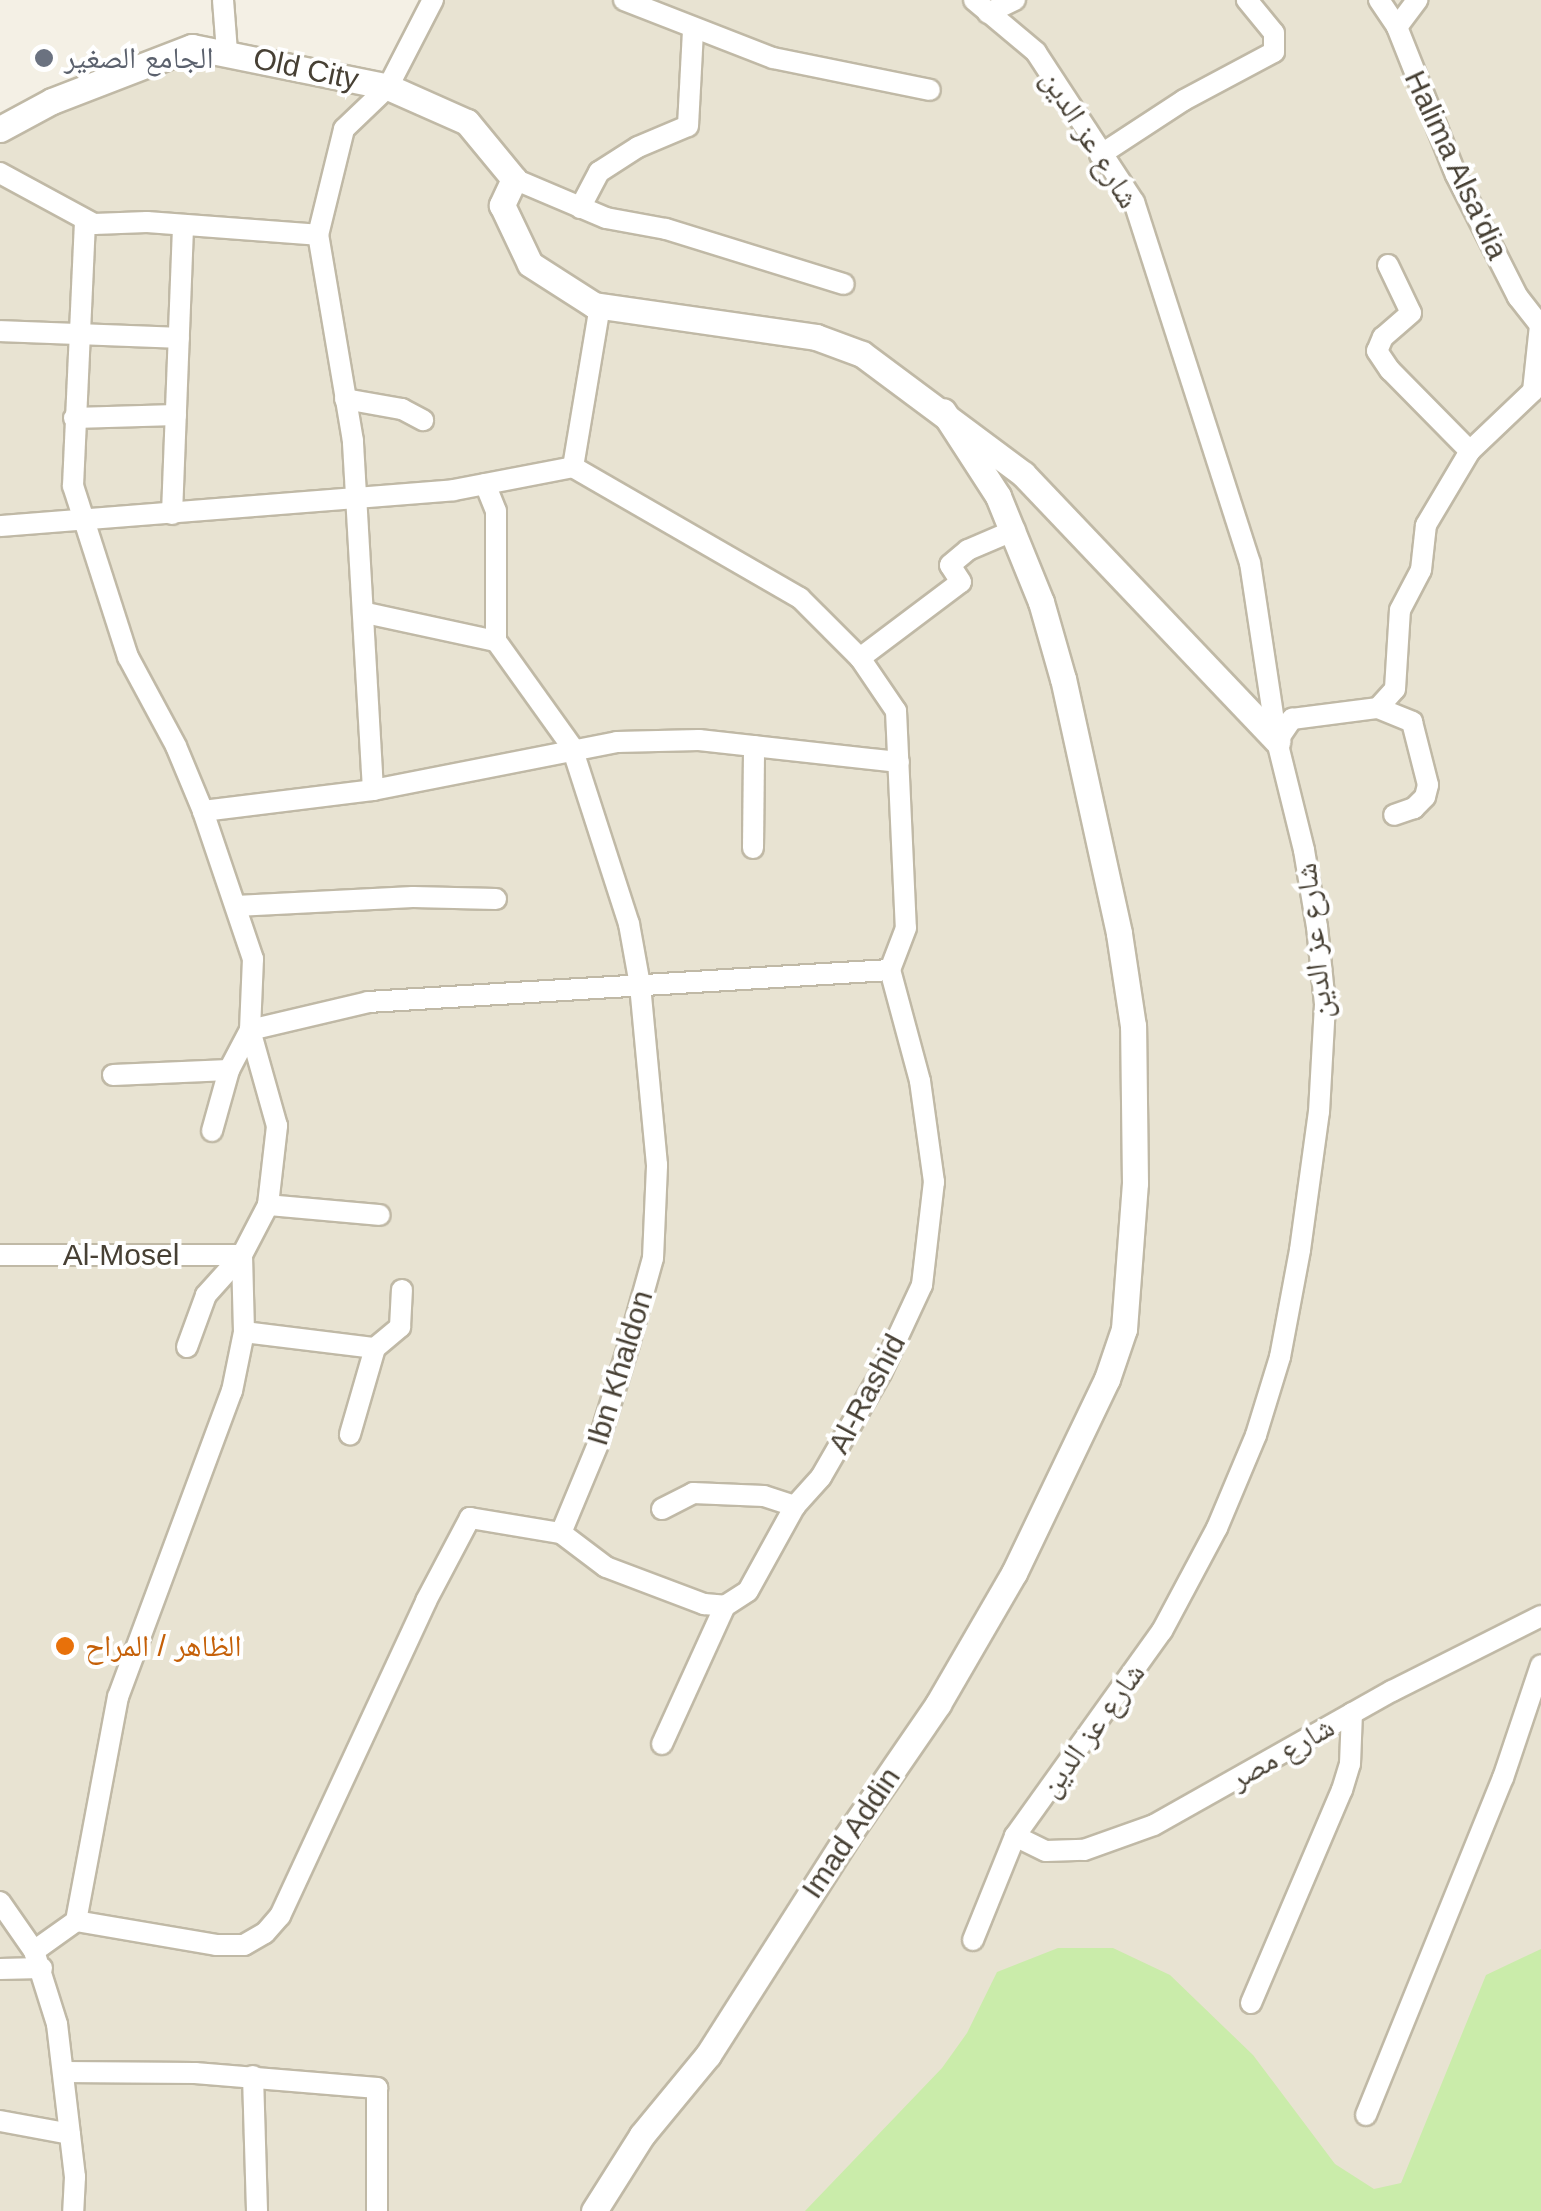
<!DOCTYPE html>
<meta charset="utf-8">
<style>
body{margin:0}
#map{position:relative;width:1541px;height:2211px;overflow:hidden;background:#f4f0e5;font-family:Arial,"Noto Naskh Arabic",sans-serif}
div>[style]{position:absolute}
.residential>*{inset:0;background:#e8e3d2}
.green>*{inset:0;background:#caecaa}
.roads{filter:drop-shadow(2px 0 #c0b9a6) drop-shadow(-2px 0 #c0b9a6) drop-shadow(0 2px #c0b9a6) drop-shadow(0 -2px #c0b9a6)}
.minor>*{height:20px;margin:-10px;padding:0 10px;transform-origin:10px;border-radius:10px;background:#fff}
.tertiary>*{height:25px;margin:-12.5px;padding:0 12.5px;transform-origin:12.5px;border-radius:12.5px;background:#fff}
.dots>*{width:28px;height:28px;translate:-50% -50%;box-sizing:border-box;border:5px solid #fff;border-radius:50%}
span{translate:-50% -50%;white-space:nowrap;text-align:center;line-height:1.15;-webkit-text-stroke:8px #fff;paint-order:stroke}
.worship-label{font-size:30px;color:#5b616d}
.left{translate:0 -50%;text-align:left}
.street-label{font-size:30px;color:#474034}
.food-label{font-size:30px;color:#c56008}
</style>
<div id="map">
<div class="residential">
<i style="clip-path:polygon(433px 0,1541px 0,1541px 2211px,0 2211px,0 129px,185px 49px,388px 87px)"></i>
</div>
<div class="green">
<i style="clip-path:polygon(1058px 1948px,1113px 1948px,1170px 1975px,1253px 2055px,1335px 2164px,1374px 2189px,1401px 2183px,1486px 1975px,1541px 1949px,1541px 2211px,805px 2211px,942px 2068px,967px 2033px,997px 1972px)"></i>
</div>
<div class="roads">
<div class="minor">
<i style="left:223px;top:0;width:52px;rotate:85.6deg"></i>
<i style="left:624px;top:0;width:160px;rotate:21.3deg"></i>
<i style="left:773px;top:58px;width:160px;rotate:11.5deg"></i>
<i style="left:1379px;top:0;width:32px;rotate:56deg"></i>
<i style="left:1397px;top:27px;width:159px;rotate:68.3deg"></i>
<i style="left:1456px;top:175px;width:137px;rotate:63.1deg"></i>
<i style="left:1518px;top:297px;width:37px;rotate:52deg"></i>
<i style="left:988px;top:13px;width:30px;rotate:-26deg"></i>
<i style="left:1397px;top:27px;width:34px;rotate:-53deg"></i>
<i style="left:1100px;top:155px;width:100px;rotate:-33.2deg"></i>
<i style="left:1184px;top:100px;width:102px;rotate:-28.1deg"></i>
<i style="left:1274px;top:52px;width:19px;rotate:-90deg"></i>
<i style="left:1274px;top:33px;width:43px;rotate:-129.3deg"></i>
<i style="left:0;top:173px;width:107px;rotate:28.5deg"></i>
<i style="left:94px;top:224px;width:53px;rotate:-2.2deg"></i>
<i style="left:147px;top:222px;width:171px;rotate:4.3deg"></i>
<i style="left:514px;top:179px;width:100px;rotate:23deg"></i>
<i style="left:606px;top:218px;width:61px;rotate:10.4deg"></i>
<i style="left:666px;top:229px;width:186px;rotate:17.2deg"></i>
<i style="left:580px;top:208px;width:41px;rotate:-62.2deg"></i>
<i style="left:599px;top:172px;width:46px;rotate:-32.7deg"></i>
<i style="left:638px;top:147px;width:54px;rotate:-22.8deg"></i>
<i style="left:688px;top:126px;width:96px;rotate:-87deg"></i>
<i style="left:1388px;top:265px;width:53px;rotate:64.4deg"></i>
<i style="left:1411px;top:313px;width:37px;rotate:139deg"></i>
<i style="left:1383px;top:337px;width:15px;rotate:113deg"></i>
<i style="left:1377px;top:351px;width:23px;rotate:56deg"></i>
<i style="left:1390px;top:370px;width:114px;rotate:45.4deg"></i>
<i style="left:0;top:331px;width:179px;rotate:2.2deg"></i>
<i style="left:345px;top:399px;width:58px;rotate:10deg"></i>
<i style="left:402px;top:409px;width:24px;rotate:28deg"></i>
<i style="left:74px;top:418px;width:102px;rotate:-1.7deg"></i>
<i style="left:573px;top:467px;width:262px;rotate:30deg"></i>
<i style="left:800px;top:598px;width:85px;rotate:45deg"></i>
<i style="left:860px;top:658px;width:64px;rotate:55.8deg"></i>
<i style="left:896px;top:711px;width:217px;rotate:87.4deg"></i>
<i style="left:906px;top:928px;width:45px;rotate:110.9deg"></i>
<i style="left:172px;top:514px;width:289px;rotate:-87.8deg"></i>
<i style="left:0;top:526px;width:455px;rotate:-4.5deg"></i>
<i style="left:454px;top:490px;width:121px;rotate:-10.9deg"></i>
<i style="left:573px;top:467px;width:163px;rotate:-80.5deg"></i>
<i style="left:366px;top:613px;width:133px;rotate:12.2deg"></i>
<i style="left:860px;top:658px;width:126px;rotate:-37deg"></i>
<i style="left:961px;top:582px;width:20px;rotate:-123deg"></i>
<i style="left:950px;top:565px;width:23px;rotate:-40deg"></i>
<i style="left:968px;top:550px;width:51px;rotate:-23.1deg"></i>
<i style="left:1378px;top:708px;width:37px;rotate:22deg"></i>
<i style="left:1412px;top:722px;width:65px;rotate:75.7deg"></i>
<i style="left:1428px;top:785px;width:12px;rotate:104deg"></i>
<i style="left:1425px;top:797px;width:16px;rotate:135deg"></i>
<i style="left:1414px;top:808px;width:21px;rotate:161deg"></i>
<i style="left:1277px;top:741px;width:27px;rotate:-56deg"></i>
<i style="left:1292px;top:719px;width:87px;rotate:-7.3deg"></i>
<i style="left:1378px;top:708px;width:25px;rotate:-48deg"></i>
<i style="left:1395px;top:689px;width:79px;rotate:-86.4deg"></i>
<i style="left:1400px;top:610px;width:45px;rotate:-62.3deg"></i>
<i style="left:1421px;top:570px;width:45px;rotate:-83.7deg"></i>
<i style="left:1426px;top:525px;width:86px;rotate:-59.3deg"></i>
<i style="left:1470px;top:451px;width:87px;rotate:-43.6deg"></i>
<i style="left:1533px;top:391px;width:66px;rotate:-83.9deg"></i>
<i style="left:373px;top:790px;width:350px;rotate:-93.3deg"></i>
<i style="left:353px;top:441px;width:209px;rotate:-99.6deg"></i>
<i style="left:318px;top:235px;width:109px;rotate:-76.2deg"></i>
<i style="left:344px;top:129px;width:61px;rotate:-43.7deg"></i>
<i style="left:388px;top:87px;width:98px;rotate:-62.7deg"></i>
<i style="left:203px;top:811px;width:171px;rotate:-7deg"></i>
<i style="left:373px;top:790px;width:249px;rotate:-11.1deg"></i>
<i style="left:617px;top:742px;width:82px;rotate:-1.4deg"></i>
<i style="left:699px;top:740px;width:201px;rotate:6.3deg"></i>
<i style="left:753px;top:848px;width:102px;rotate:-89.4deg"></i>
<i style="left:236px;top:906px;width:177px;rotate:-2.9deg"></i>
<i style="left:413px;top:897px;width:83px;rotate:1.4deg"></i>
<i style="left:113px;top:1075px;width:116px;rotate:-2.5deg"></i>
<i style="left:229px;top:1070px;width:45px;rotate:-62.3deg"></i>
<i style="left:250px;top:1030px;width:121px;rotate:-13.3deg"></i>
<i style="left:368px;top:1002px;width:523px;rotate:-3.51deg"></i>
<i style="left:212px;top:1131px;width:63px;rotate:-74.4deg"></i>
<i style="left:268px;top:1205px;width:112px;rotate:5.1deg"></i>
<i style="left:0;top:1255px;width:242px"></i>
<i style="left:244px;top:1332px;width:132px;rotate:7deg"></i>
<i style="left:375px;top:1348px;width:90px;rotate:106.2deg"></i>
<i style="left:187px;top:1347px;width:55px;rotate:-69.9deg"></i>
<i style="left:206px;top:1295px;width:54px;rotate:-48deg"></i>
<i style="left:375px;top:1348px;width:33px;rotate:-40deg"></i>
<i style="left:400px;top:1327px;width:37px;rotate:-87deg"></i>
<i style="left:662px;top:1509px;width:35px;rotate:-27deg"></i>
<i style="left:693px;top:1493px;width:71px;rotate:2.4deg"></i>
<i style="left:764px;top:1496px;width:33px;rotate:18deg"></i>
<i style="left:561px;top:1533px;width:56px;rotate:37.1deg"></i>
<i style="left:606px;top:1567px;width:105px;rotate:20.7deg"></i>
<i style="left:704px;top:1604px;width:21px;rotate:5deg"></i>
<i style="left:725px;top:1606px;width:27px;rotate:-33deg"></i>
<i style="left:748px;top:1591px;width:97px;rotate:-61.1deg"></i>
<i style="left:795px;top:1506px;width:39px;rotate:-48deg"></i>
<i style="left:821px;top:1477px;width:120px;rotate:-60deg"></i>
<i style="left:881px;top:1373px;width:97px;rotate:-65deg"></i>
<i style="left:922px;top:1285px;width:104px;rotate:-83.4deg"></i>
<i style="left:934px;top:1182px;width:102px;rotate:-97.9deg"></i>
<i style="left:920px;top:1081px;width:115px;rotate:-105.1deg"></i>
<i style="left:662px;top:1744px;width:152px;rotate:-65.5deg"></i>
<i style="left:1015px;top:1836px;width:34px;rotate:26deg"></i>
<i style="left:1046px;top:1851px;width:38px;rotate:-2deg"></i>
<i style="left:1084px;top:1850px;width:74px;rotate:-19.7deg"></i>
<i style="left:1154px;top:1825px;width:273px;rotate:-29.4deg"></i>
<i style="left:1392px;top:1691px;width:167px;rotate:-26.7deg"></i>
<i style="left:0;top:1902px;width:60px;rotate:55.2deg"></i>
<i style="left:34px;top:1951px;width:77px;rotate:72.5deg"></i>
<i style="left:57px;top:2024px;width:154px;rotate:83.3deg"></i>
<i style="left:75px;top:2177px;width:34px;rotate:93deg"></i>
<i style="left:76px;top:1921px;width:142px;rotate:9.7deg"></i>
<i style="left:216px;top:1945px;width:28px"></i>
<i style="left:244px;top:1945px;width:24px;rotate:-30deg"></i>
<i style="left:265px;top:1933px;width:23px;rotate:-49deg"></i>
<i style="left:280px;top:1916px;width:347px;rotate:-65.1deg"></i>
<i style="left:426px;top:1601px;width:94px;rotate:-62.1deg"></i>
<i style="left:470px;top:1518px;width:92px;rotate:9.4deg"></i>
<i style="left:561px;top:1533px;width:96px;rotate:-67.4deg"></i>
<i style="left:598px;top:1444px;width:105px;rotate:-72.8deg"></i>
<i style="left:629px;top:1344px;width:89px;rotate:-74.4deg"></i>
<i style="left:653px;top:1258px;width:93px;rotate:-87.5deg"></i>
<i style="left:657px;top:1165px;width:181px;rotate:-95.4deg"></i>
<i style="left:640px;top:985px;width:62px;rotate:-100.2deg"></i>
<i style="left:629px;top:924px;width:186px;rotate:-107.9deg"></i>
<i style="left:572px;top:747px;width:130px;rotate:-125.6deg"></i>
<i style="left:496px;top:641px;width:130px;rotate:-90deg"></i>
<i style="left:496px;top:511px;width:29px;rotate:-112deg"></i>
<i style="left:973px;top:1940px;width:112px;rotate:-68deg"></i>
<i style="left:1015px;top:1836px;width:252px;rotate:-54.4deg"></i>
<i style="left:1162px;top:1631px;width:117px;rotate:-61.9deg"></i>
<i style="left:1217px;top:1528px;width:101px;rotate:-67.2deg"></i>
<i style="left:1256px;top:1435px;width:82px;rotate:-72.9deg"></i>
<i style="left:1280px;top:1357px;width:109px;rotate:-79.4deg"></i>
<i style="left:1300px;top:1250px;width:139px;rotate:-82.2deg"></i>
<i style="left:1319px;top:1112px;width:108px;rotate:-86.8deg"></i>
<i style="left:1325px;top:1004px;width:77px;rotate:-95.9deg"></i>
<i style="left:1317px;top:927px;width:78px;rotate:-99.6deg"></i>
<i style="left:1304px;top:850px;width:112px;rotate:-103.9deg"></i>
<i style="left:1277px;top:741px;width:180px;rotate:-98.6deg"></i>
<i style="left:1250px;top:563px;width:379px;rotate:-107.8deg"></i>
<i style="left:1134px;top:202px;width:179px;rotate:-123.2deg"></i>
<i style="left:1036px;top:52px;width:81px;rotate:-140deg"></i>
<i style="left:34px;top:1951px;width:52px;rotate:-35.5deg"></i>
<i style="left:76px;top:1921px;width:228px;rotate:-79.4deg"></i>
<i style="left:118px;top:1697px;width:327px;rotate:-69.6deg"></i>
<i style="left:232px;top:1391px;width:60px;rotate:-78.5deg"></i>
<i style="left:244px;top:1332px;width:77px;rotate:-91.5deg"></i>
<i style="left:242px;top:1255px;width:56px;rotate:-62.5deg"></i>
<i style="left:268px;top:1205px;width:80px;rotate:-83.5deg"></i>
<i style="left:277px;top:1126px;width:100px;rotate:-105.7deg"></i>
<i style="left:250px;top:1030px;width:71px;rotate:-87.6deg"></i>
<i style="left:253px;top:959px;width:156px;rotate:-108.7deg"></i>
<i style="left:203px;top:811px;width:70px;rotate:-112.6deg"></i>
<i style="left:176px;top:746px;width:101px;rotate:-118.3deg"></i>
<i style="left:128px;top:657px;width:180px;rotate:-107.8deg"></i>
<i style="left:73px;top:486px;width:265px;rotate:-87.4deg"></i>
<i style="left:0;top:1969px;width:42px;rotate:-1.4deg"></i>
<i style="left:1251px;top:2003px;width:232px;rotate:-66.9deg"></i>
<i style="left:1342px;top:1790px;width:27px;rotate:-73deg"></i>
<i style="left:1350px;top:1764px;width:51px;rotate:-87.8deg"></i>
<i style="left:63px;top:2072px;width:132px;rotate:0.4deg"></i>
<i style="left:195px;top:2073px;width:183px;rotate:4.7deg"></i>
<i style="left:377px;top:2088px;width:123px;rotate:90deg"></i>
<i style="left:253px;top:2076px;width:135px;rotate:88.3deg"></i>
<i style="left:1366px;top:2115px;width:364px;rotate:-67.9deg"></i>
<i style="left:1503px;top:1778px;width:119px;rotate:-71.4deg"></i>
<i style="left:0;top:2121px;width:71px;rotate:10.5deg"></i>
</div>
<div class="tertiary">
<i style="left:0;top:129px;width:59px;rotate:-28.3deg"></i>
<i style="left:52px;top:101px;width:150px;rotate:-21.1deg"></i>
<i style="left:192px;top:47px;width:200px;rotate:11.5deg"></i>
<i style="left:388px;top:87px;width:86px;rotate:23.9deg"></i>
<i style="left:467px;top:122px;width:74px;rotate:50.5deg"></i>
<i style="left:514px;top:179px;width:29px;rotate:115deg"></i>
<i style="left:502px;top:205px;width:65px;rotate:64.6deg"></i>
<i style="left:530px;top:264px;width:76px;rotate:32.6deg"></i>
<i style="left:594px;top:305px;width:224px;rotate:8.2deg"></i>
<i style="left:816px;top:337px;width:49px;rotate:20.3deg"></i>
<i style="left:862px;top:354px;width:201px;rotate:36.7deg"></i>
<i style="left:1023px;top:474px;width:369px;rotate:46.4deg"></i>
<i style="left:594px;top:2211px;width:90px;rotate:-57.7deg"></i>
<i style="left:642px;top:2135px;width:104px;rotate:-50.5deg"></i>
<i style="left:708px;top:2055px;width:257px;rotate:-57.5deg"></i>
<i style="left:846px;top:1838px;width:163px;rotate:-55.5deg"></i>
<i style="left:938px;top:1704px;width:151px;rotate:-59.9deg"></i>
<i style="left:1014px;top:1573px;width:215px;rotate:-64.4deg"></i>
<i style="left:1107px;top:1379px;width:53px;rotate:-71.2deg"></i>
<i style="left:1124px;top:1329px;width:146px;rotate:-85.7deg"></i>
<i style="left:1135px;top:1183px;width:157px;rotate:-90.7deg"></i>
<i style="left:1133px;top:1026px;width:94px;rotate:-98.6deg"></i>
<i style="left:1119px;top:933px;width:260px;rotate:-102.4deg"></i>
<i style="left:1063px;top:679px;width:80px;rotate:-105.9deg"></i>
<i style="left:1041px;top:602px;width:114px;rotate:-112.1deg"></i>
<i style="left:998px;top:496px;width:101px;rotate:-122.9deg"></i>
</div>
</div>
<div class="dots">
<i style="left:44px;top:58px;background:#6b7280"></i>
<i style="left:65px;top:1646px;background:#e8710a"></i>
</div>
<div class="worship-label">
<span class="left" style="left:64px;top:58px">الجامع الصغير</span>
</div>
<div class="street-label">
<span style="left:306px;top:69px;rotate:12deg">Old City</span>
<span style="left:1090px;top:139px;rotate:58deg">شارع عز الدين</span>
<span style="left:1456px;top:165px;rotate:65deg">Halima Alsa'dia</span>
<span style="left:1314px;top:941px;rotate:-96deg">شارع عز الدين</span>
<span style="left:121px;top:1255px">Al-Mosel</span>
<span style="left:620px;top:1368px;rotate:-73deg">Ibn Khaldon</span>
<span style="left:867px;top:1394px;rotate:-62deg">Al-Rashid</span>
<span style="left:1092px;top:1730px;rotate:-54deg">شارع عز الدين</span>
<span style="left:1282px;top:1753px;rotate:-30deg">شارع مصر</span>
<span style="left:851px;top:1833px;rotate:-56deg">Imad Addin</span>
</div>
<div class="food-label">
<span class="left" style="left:85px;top:1646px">الظاهر / المراح</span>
</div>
</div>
